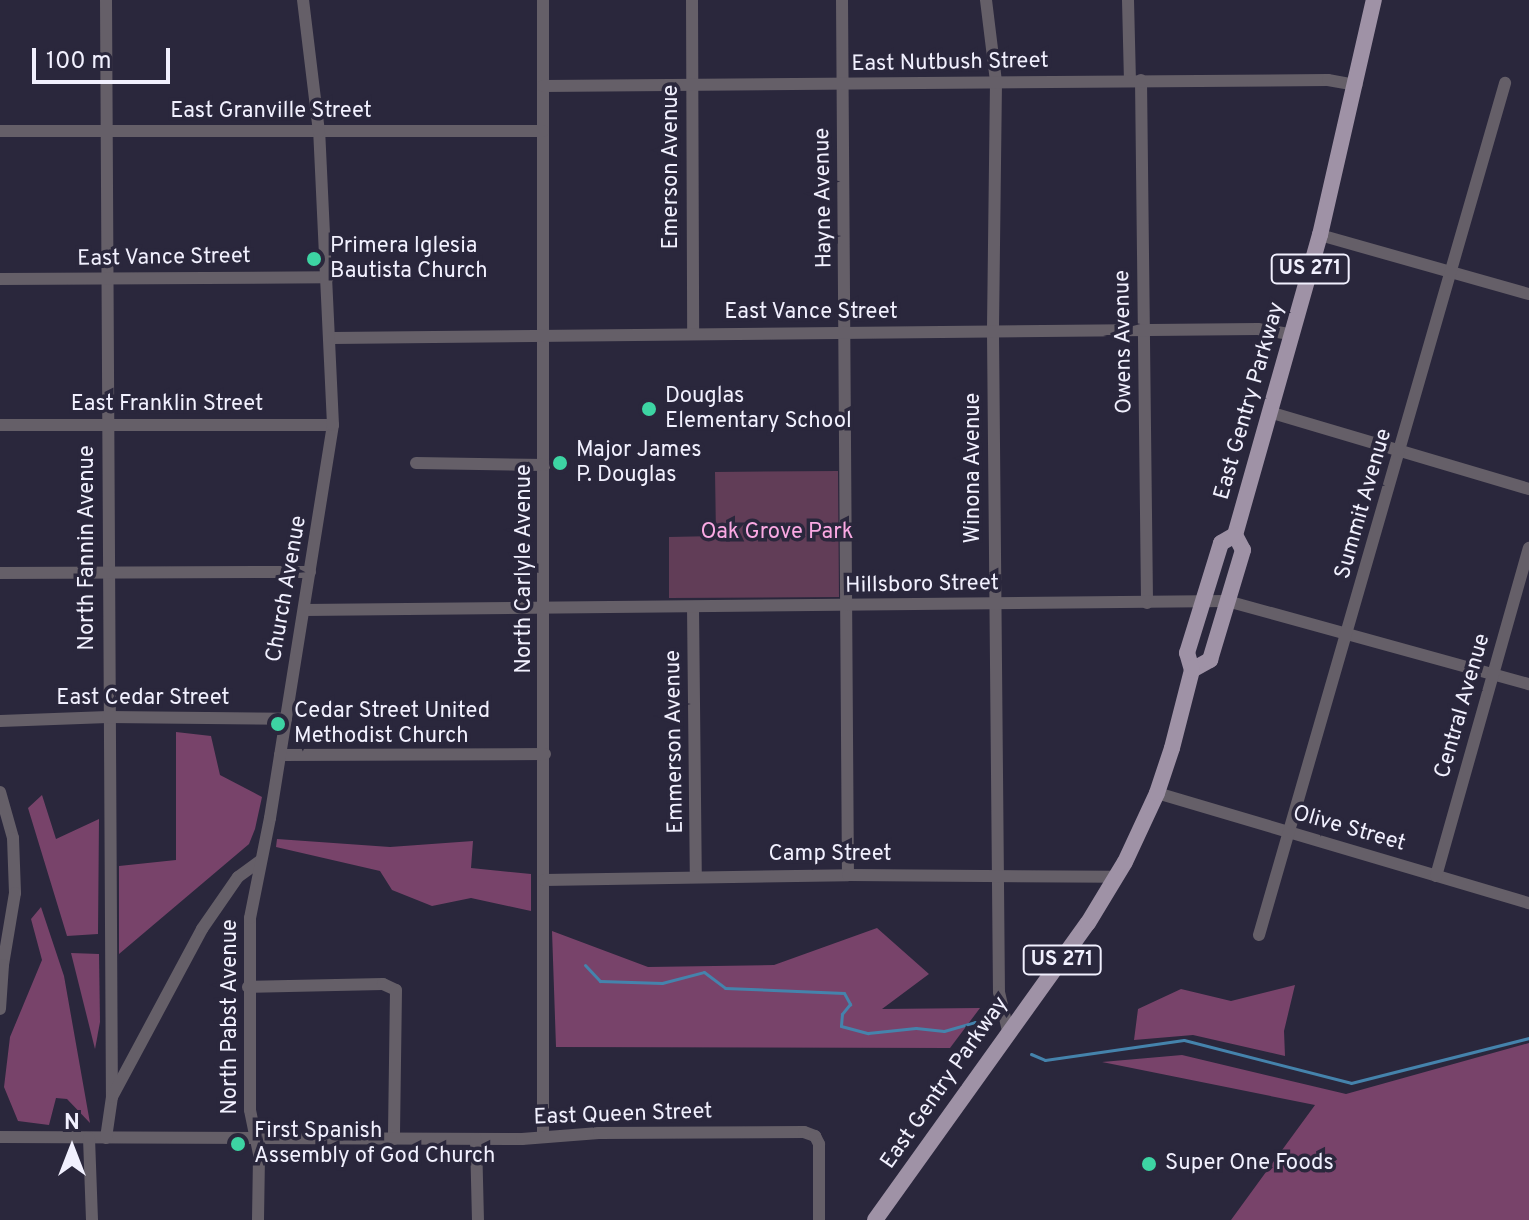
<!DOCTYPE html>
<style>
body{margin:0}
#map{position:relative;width:1529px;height:1220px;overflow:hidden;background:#2a273c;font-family:Overpass,sans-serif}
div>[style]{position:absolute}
.green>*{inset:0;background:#613d57}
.forest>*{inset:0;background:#78436a}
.stream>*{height:3px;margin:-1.5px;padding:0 1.5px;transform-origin:1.5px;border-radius:1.5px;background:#4583ac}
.minor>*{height:12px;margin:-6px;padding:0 6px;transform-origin:6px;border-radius:6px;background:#655f68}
.major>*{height:16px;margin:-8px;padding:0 8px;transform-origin:8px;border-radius:8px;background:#9f92a6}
.dots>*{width:22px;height:22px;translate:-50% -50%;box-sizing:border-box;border:4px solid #2a273c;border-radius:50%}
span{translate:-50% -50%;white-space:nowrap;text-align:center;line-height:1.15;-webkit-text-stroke:7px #2a273c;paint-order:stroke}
.shield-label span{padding:2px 6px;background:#2a273c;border:2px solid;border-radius:6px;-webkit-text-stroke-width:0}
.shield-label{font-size:20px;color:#f1f0fe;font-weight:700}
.street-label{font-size:22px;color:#f1f0fe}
.poi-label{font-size:22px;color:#f1f0fe}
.left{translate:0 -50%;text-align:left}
.park-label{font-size:22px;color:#faa9e3}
.north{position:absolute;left:32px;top:1108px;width:80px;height:80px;-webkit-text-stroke:6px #2a273c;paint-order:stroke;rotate:0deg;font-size:22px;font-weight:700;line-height:32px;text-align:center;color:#f1f0fe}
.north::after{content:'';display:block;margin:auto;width:28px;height:36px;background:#f1f0fe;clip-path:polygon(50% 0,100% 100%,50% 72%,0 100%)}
.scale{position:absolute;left:32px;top:48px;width:138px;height:36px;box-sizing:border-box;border:4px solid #f1f0fe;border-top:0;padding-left:10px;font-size:24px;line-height:28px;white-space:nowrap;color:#f1f0fe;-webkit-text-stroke:6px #2a273c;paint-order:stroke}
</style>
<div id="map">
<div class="green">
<i style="clip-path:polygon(838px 471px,839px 597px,669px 598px,669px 537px,716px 536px,715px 472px)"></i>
</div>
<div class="forest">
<i style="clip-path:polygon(176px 732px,211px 736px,220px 775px,262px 797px,255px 829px,249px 844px,119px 954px,119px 866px,176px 860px)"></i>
<i style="clip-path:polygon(42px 795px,56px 839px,99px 819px,98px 934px,67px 936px,28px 808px)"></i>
<i style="clip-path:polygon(277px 839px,390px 847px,473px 841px,471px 868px,531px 874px,531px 911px,471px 898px,432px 906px,392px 890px,380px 871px,276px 847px)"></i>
<i style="clip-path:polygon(41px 907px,64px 976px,90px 1123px,67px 1099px,56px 1098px,49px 1125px,18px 1121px,4px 1087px,10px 1037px,42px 960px,31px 919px)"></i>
<i style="clip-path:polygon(877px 928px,929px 974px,882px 1009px,980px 1008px,950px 1048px,556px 1047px,552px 931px,648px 967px,774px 965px)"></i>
<i style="clip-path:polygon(71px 953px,99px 954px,100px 1022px,95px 1049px)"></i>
<i style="clip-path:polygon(1295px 985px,1284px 1031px,1285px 1056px,1193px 1035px,1134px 1040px,1138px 1009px,1181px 989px,1231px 1001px)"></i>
<i style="clip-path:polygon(1529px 1043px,1529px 1220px,1231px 1220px,1315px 1105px,1102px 1062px,1182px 1055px,1346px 1094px)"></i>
</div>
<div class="stream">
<i style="left:585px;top:965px;width:22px;rotate:47deg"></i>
<i style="left:600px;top:981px;width:62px;rotate:1.8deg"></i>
<i style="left:662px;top:983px;width:43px;rotate:-14.7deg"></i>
<i style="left:704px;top:972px;width:26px;rotate:37deg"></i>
<i style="left:725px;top:988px;width:119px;rotate:2.4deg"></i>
<i style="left:844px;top:993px;width:13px;rotate:61deg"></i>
<i style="left:850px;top:1004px;width:13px;rotate:129deg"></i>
<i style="left:842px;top:1014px;width:12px;rotate:95deg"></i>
<i style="left:841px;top:1026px;width:28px;rotate:15deg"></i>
<i style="left:868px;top:1033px;width:48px;rotate:-5.9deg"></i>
<i style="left:916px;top:1028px;width:28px;rotate:6deg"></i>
<i style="left:944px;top:1031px;width:32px;rotate:-16deg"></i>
<i style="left:975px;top:1022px;width:9px;rotate:21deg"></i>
<i style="left:1031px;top:1054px;width:15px;rotate:23deg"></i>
<i style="left:1045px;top:1060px;width:140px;rotate:-8.2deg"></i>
<i style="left:1184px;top:1040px;width:172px;rotate:14.4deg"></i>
<i style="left:1351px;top:1083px;width:184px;rotate:-14.2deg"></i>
</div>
<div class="minor">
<i style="left:106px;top:0;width:1097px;rotate:89.69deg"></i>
<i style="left:543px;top:0;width:1137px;rotate:90deg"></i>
<i style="left:692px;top:0;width:334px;rotate:89.8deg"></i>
<i style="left:842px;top:0;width:875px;rotate:89.61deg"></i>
<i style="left:986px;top:0;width:83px;rotate:83deg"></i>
<i style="left:996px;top:82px;width:251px;rotate:90.7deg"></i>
<i style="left:993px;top:333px;width:659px;rotate:89.48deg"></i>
<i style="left:999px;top:992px;width:40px;rotate:77deg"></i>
<i style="left:1128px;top:0;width:81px;rotate:88.6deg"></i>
<i style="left:1141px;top:80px;width:523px;rotate:89.34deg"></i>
<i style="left:543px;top:86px;width:785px;rotate:-0.44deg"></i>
<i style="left:1328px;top:80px;width:29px;rotate:10deg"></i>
<i style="left:0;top:131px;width:543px"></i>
<i style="left:1320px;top:235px;width:217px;rotate:15.8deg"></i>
<i style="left:0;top:279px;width:328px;rotate:-0.3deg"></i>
<i style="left:332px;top:338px;width:926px;rotate:-0.56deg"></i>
<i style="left:1258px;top:329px;width:33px;rotate:9deg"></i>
<i style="left:1269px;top:412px;width:271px;rotate:16.5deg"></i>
<i style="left:0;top:425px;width:333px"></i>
<i style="left:416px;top:463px;width:129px;rotate:0.9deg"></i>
<i style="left:0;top:573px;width:310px;rotate:-0.2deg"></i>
<i style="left:693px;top:607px;width:269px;rotate:89.4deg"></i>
<i style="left:304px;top:610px;width:923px;rotate:-0.56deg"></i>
<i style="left:1227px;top:601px;width:313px;rotate:15.4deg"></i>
<i style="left:0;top:721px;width:108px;rotate:-2.1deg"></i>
<i style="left:108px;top:717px;width:178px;rotate:0.6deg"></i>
<i style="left:280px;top:755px;width:265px;rotate:-0.2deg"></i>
<i style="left:0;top:792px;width:48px;rotate:74.2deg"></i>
<i style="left:13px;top:838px;width:55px;rotate:87.9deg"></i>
<i style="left:15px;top:893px;width:73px;rotate:99.5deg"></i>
<i style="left:3px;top:965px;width:44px;rotate:93.9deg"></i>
<i style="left:1157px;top:793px;width:388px;rotate:16.5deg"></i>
<i style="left:1436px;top:876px;width:341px;rotate:-74.2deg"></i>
<i style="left:544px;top:880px;width:304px;rotate:-0.9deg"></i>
<i style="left:848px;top:875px;width:268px;rotate:0.4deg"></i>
<i style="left:1259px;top:935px;width:887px;rotate:-73.89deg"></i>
<i style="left:248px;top:987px;width:135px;rotate:-1.3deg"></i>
<i style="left:383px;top:984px;width:14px;rotate:25deg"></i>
<i style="left:396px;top:990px;width:149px;rotate:90.8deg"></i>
<i style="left:0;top:1137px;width:522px;rotate:0.22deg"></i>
<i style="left:522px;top:1139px;width:77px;rotate:-4.5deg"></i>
<i style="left:599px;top:1133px;width:205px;rotate:-0.3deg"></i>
<i style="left:804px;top:1132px;width:12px;rotate:20deg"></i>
<i style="left:815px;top:1136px;width:9px;rotate:63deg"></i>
<i style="left:819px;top:1144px;width:76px;rotate:90deg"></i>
<i style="left:89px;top:1138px;width:82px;rotate:87.9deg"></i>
<i style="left:106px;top:1138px;width:41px;rotate:-81.7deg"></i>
<i style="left:112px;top:1097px;width:191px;rotate:-61.8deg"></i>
<i style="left:202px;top:929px;width:63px;rotate:-55.3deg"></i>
<i style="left:238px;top:877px;width:27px;rotate:-36deg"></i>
<i style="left:476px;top:1139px;width:81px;rotate:88.6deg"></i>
<i style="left:258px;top:1220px;width:66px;rotate:-89.1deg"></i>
<i style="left:259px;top:1154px;width:45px;rotate:-101.6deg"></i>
<i style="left:250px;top:1110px;width:192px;rotate:-90deg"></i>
<i style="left:250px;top:918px;width:102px;rotate:-78.7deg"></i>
<i style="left:270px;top:818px;width:398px;rotate:-80.9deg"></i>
<i style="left:333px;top:425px;width:293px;rotate:-92.7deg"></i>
<i style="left:319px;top:132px;width:133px;rotate:-96.9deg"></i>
</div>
<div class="major">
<i style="left:1192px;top:670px;width:21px;rotate:-29deg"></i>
<i style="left:1210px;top:660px;width:115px;rotate:-73.3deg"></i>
<i style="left:1243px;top:550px;width:17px;rotate:-118deg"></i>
<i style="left:1235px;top:535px;width:312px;rotate:-74.2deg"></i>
<i style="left:1320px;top:235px;width:241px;rotate:-77.1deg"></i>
<i style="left:875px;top:1220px;width:365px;rotate:-54.4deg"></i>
<i style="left:1088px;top:923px;width:71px;rotate:-58.8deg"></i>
<i style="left:1125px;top:862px;width:76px;rotate:-65.1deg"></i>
<i style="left:1157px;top:793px;width:47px;rotate:-71.6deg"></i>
<i style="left:1172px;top:748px;width:81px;rotate:-75.6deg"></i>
<i style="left:1192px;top:670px;width:18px;rotate:-106deg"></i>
<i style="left:1187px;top:653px;width:115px;rotate:-72.8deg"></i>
<i style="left:1221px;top:543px;width:16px;rotate:-30deg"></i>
</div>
<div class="dots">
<i style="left:314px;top:259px;background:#3dd4a3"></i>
<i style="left:649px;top:409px;background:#3dd4a3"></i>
<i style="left:560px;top:463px;background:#3dd4a3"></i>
<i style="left:278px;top:724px;background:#3dd4a3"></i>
<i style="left:238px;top:1144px;background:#3dd4a3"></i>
<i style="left:1149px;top:1164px;background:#3dd4a3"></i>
</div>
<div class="shield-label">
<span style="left:1310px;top:269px">US 271</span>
<span style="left:1062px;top:960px">US 271</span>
</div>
<div class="street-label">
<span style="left:950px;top:63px;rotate:-1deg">East Nutbush Street</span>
<span style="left:271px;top:112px">East Granville Street</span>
<span style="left:672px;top:167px;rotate:-90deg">Emerson Avenue</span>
<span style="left:824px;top:198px;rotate:-91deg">Hayne Avenue</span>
<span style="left:164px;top:258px;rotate:-1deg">East Vance Street</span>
<span style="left:811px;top:313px">East Vance Street</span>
<span style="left:1124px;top:342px;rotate:-91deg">Owens Avenue</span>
<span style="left:1250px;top:401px;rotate:-74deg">East Gentry Parkway</span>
<span style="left:167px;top:405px">East Franklin Street</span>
<span style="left:974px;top:468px;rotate:-90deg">Winona Avenue</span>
<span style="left:1364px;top:504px;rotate:-74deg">Summit Avenue</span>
<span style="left:88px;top:548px;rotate:-90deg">North Fannin Avenue</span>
<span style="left:525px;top:569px;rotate:-90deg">North Carlyle Avenue</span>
<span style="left:922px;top:585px;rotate:-1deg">Hillsboro Street</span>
<span style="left:287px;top:589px;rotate:-80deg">Church Avenue</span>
<span style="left:143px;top:699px">East Cedar Street</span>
<span style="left:1463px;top:706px;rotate:-74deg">Central Avenue</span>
<span style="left:675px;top:742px;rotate:-91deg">Emmerson Avenue</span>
<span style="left:1349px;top:829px;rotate:16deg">Olive Street</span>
<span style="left:830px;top:855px">Camp Street</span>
<span style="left:231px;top:1017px;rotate:-90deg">North Pabst Avenue</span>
<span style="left:945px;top:1083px;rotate:-55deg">East Gentry Parkway</span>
<span style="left:623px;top:1115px;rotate:-2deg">East Queen Street</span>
</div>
<div class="poi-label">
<span class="left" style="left:330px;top:259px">Primera Iglesia<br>Bautista Church</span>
<span class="left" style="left:665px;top:409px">Douglas<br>Elementary School</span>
<span class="left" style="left:576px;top:463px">Major James<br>P. Douglas</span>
<span class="left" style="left:294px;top:724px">Cedar Street United<br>Methodist Church</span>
<span class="left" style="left:254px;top:1144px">First Spanish<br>Assembly of God Church</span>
<span class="left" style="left:1165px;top:1164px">Super One Foods</span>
</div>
<div class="park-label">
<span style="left:777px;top:533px">Oak Grove Park</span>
</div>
<div class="north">N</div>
<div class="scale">100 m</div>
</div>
